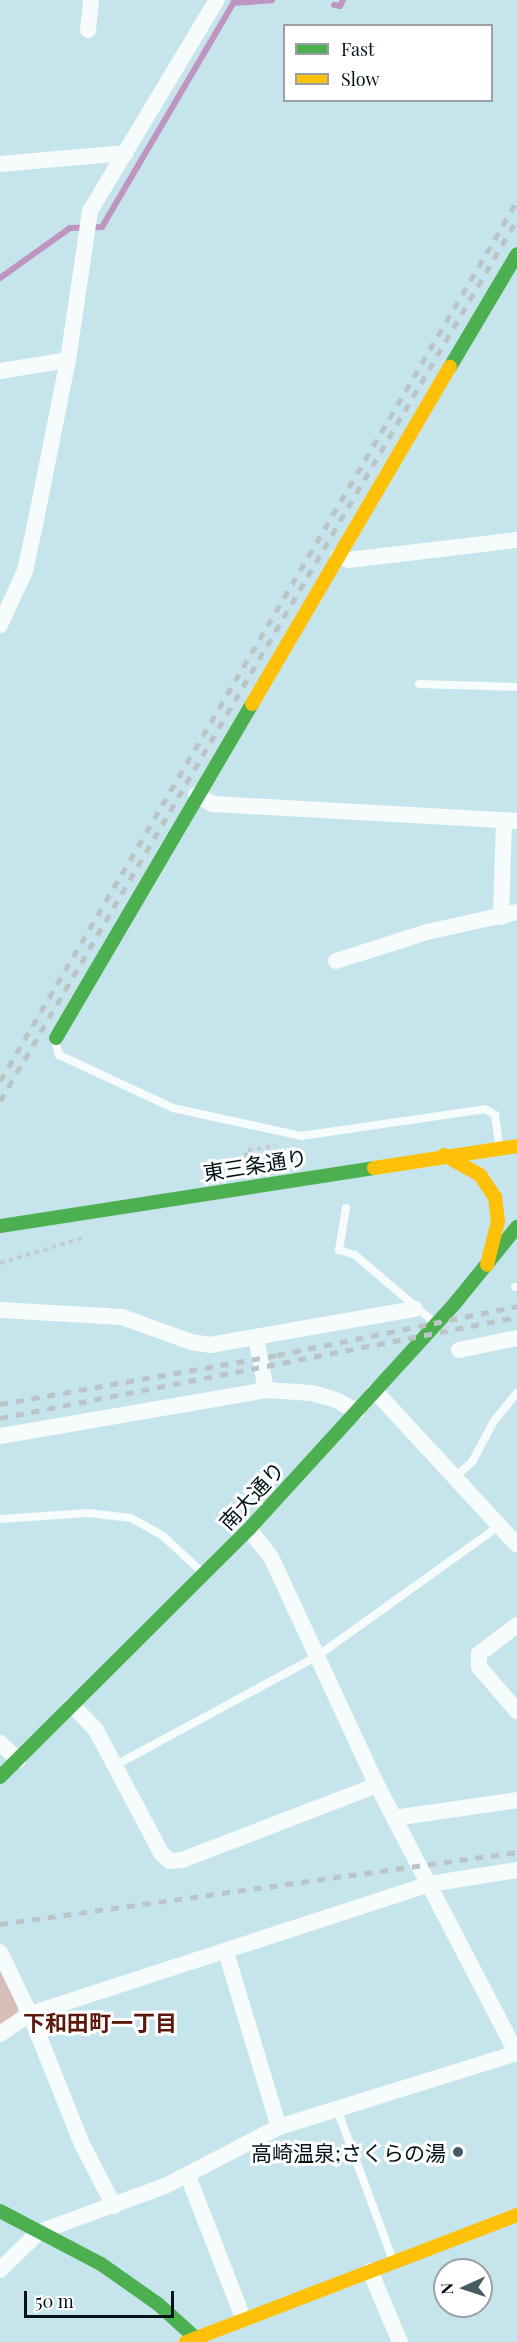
<!DOCTYPE html>
<meta charset="utf-8">
<style>
body{margin:0}
#map{position:relative;width:517px;height:2342px;overflow:hidden;background:#c6e4eb;font-family:"Playfair Display","Noto Sans JP",serif}
div>[style]{position:absolute}
.green>*{inset:0;background:#d7beb8}
.stream>*{height:6px;margin:-3px;padding:0 3px;transform-origin:3px;border-radius:3px;background:#be95c0}
.path>*{height:4px;margin-top:-2px;transform-origin:0;background:repeating-linear-gradient(90deg,#c2cacc 0 4.5px,transparent 0 9px)}
.lane>*{height:8px;margin:-4px;padding:0 4px;transform-origin:4px;border-radius:4px;background:#f6fbfc}
.street>*{height:16px;margin:-8px;padding:0 8px;transform-origin:8px;border-radius:8px;background:#f6fbfc}
.fast>*{height:14px;margin:-7px;padding:0 7px;transform-origin:7px;border-radius:7px;background:#4caf50}
.slow>*{height:14px;margin:-7px;padding:0 7px;transform-origin:7px;border-radius:7px;background:#ffc107}
.rail>*{height:4.5px;margin-top:-2.25px;transform-origin:0;background:repeating-linear-gradient(90deg,#bcc5c6 0 8px,transparent 0 16px)}
.dots>*{width:16px;height:16px;translate:-50% -50%;box-sizing:border-box;border:3px solid #fff;border-radius:50%}
span{translate:-50% -50%;white-space:nowrap;text-align:center;line-height:1.15;-webkit-text-stroke:6px #fff;paint-order:stroke}
.street-label{font-size:21px;color:#011317}
.poi-label{font-size:21px;color:#011317}
.right{translate:-100% -50%;text-align:right}
.neighbourhood-label{font-size:22px;color:#5c190b;font-weight:700}
.legend{position:absolute;left:283px;top:24px;width:210px;height:78px;box-sizing:border-box;background:#fff;border:2px solid #99a1a2;margin:0;padding:8px 10px;list-style:none;font-size:18px;color:#011317}
.legend li{display:flex;align-items:center;gap:12px;height:30px}
.legend b{width:30px;border:2px solid #99a1a2}
.north{position:absolute;left:433px;top:2258px;width:60px;height:60px;box-sizing:border-box;background:#fff;border:2px solid #99a1a2;border-radius:50%;rotate:267deg;font-size:16px;font-weight:700;line-height:24px;text-align:center;color:#011317}
.north::after{content:'';display:block;margin:auto;width:21px;height:27px;background:#465c61;clip-path:polygon(50% 0,100% 100%,50% 72%,0 100%)}
.scale{position:absolute;left:24px;top:2291px;width:150px;height:27px;box-sizing:border-box;border:3px solid #011317;border-top:0;padding-left:8px;font-size:18px;line-height:21px;white-space:nowrap;color:#011317;-webkit-text-stroke:4px #fff;paint-order:stroke}
</style>
<div id="map">
<div class="green">
<i style="clip-path:polygon(0 1968px,17px 2004px,18px 2016px,0 2027px)"></i>
</div>
<div class="stream">
<i style="left:233px;top:3px;width:39px;rotate:-4deg"></i>
<i style="left:334px;top:5px;width:6px;rotate:9deg"></i>
<i style="left:340px;top:6px;width:7px;rotate:-63deg"></i>
<i style="left:0;top:278px;width:86px;rotate:-35.5deg"></i>
<i style="left:70px;top:228px;width:32px;rotate:-2deg"></i>
<i style="left:102px;top:227px;width:263px;rotate:-59.6deg"></i>
</div>
<div class="path">
<i style="left:245px;top:1157px;width:8px;rotate:-67deg"></i>
<i style="left:248px;top:1150px;width:28px;rotate:-8deg"></i>
<i style="left:0;top:1263px;width:87px;rotate:-16.8deg"></i>
</div>
<div class="lane">
<i style="left:419px;top:684px;width:98px;rotate:1.8deg"></i>
<i style="left:55px;top:1040px;width:16px;rotate:75deg"></i>
<i style="left:59px;top:1055px;width:126px;rotate:24.9deg"></i>
<i style="left:173px;top:1108px;width:131px;rotate:12.3deg"></i>
<i style="left:301px;top:1136px;width:186px;rotate:-8.3deg"></i>
<i style="left:485px;top:1109px;width:12px;rotate:31deg"></i>
<i style="left:495px;top:1115px;width:29px;rotate:82deg"></i>
<i style="left:346px;top:1208px;width:43px;rotate:99.5deg"></i>
<i style="left:339px;top:1250px;width:17px;rotate:17deg"></i>
<i style="left:355px;top:1255px;width:105px;rotate:40.4deg"></i>
<i style="left:515px;top:1287px;width:2px"></i>
<i style="left:456px;top:1476px;width:21px;rotate:-41deg"></i>
<i style="left:472px;top:1462px;width:47px;rotate:-61.8deg"></i>
<i style="left:494px;top:1421px;width:36px;rotate:-51deg"></i>
<i style="left:0;top:1519px;width:88px;rotate:-3.9deg"></i>
<i style="left:88px;top:1513px;width:43px;rotate:6.6deg"></i>
<i style="left:131px;top:1518px;width:37px;rotate:29deg"></i>
<i style="left:163px;top:1536px;width:54px;rotate:42.8deg"></i>
<i style="left:116px;top:1765px;width:227px;rotate:-28.4deg"></i>
<i style="left:316px;top:1657px;width:225px;rotate:-35.6deg"></i>
<i style="left:337px;top:2109px;width:161px;rotate:69.7deg"></i>
</div>
<div class="street">
<i style="left:88px;top:30px;width:30px;rotate:-84deg"></i>
<i style="left:0;top:164px;width:126px;rotate:-5deg"></i>
<i style="left:0;top:371px;width:69px;rotate:-9.2deg"></i>
<i style="left:338px;top:557px;width:11px;rotate:15deg"></i>
<i style="left:349px;top:560px;width:169px;rotate:-6.8deg"></i>
<i style="left:0;top:625px;width:60px;rotate:-65.2deg"></i>
<i style="left:25px;top:571px;width:47px;rotate:-77.7deg"></i>
<i style="left:35px;top:525px;width:168px;rotate:-78.7deg"></i>
<i style="left:68px;top:360px;width:151px;rotate:-81.6deg"></i>
<i style="left:90px;top:211px;width:246px;rotate:-59deg"></i>
<i style="left:196px;top:795px;width:19px;rotate:28deg"></i>
<i style="left:213px;top:804px;width:304px;rotate:3.2deg"></i>
<i style="left:501px;top:917px;width:97px;rotate:-88.2deg"></i>
<i style="left:336px;top:961px;width:96px;rotate:-17.7deg"></i>
<i style="left:427px;top:932px;width:92px;rotate:-12.5deg"></i>
<i style="left:0;top:1310px;width:122px;rotate:3.3deg"></i>
<i style="left:122px;top:1317px;width:73px;rotate:19.9deg"></i>
<i style="left:191px;top:1342px;width:19px;rotate:9deg"></i>
<i style="left:210px;top:1345px;width:208px;rotate:-10deg"></i>
<i style="left:256px;top:1337px;width:54px;rotate:79.3deg"></i>
<i style="left:459px;top:1350px;width:59px;rotate:-11.7deg"></i>
<i style="left:375px;top:1391px;width:209px;rotate:47.3deg"></i>
<i style="left:0;top:1436px;width:270px;rotate:-9.8deg"></i>
<i style="left:266px;top:1390px;width:46px;rotate:3.7deg"></i>
<i style="left:312px;top:1393px;width:25px;rotate:16deg"></i>
<i style="left:336px;top:1400px;width:24px;rotate:28deg"></i>
<i style="left:249px;top:1529px;width:36px;rotate:52deg"></i>
<i style="left:271px;top:1557px;width:251px;rotate:65.1deg"></i>
<i style="left:377px;top:1785px;width:303px;rotate:62.5deg"></i>
<i style="left:517px;top:1625px;width:48px;rotate:142.7deg"></i>
<i style="left:479px;top:1654px;width:13px;rotate:90deg"></i>
<i style="left:479px;top:1667px;width:58px;rotate:49.2deg"></i>
<i style="left:72px;top:1705px;width:35px;rotate:46deg"></i>
<i style="left:96px;top:1730px;width:139px;rotate:62.1deg"></i>
<i style="left:161px;top:1853px;width:12px;rotate:42deg"></i>
<i style="left:170px;top:1861px;width:12px;rotate:-5deg"></i>
<i style="left:182px;top:1860px;width:209px;rotate:-21deg"></i>
<i style="left:0;top:1743px;width:25px;rotate:43deg"></i>
<i style="left:394px;top:1818px;width:124px;rotate:-8.3deg"></i>
<i style="left:0;top:1952px;width:69px;rotate:64.2deg"></i>
<i style="left:30px;top:2014px;width:140px;rotate:68.2deg"></i>
<i style="left:82px;top:2144px;width:70px;rotate:62.7deg"></i>
<i style="left:226px;top:1952px;width:183px;rotate:73.2deg"></i>
<i style="left:0;top:2034px;width:36px;rotate:-34deg"></i>
<i style="left:30px;top:2014px;width:420px;rotate:-18deg"></i>
<i style="left:429px;top:1884px;width:89px;rotate:-9deg"></i>
<i style="left:188px;top:2176px;width:152px;rotate:68.8deg"></i>
<i style="left:0;top:2270px;width:54px;rotate:-44.3deg"></i>
<i style="left:39px;top:2232px;width:134px;rotate:-20.1deg"></i>
<i style="left:165px;top:2186px;width:128px;rotate:-27.4deg"></i>
<i style="left:279px;top:2127px;width:249px;rotate:-17.3deg"></i>
<i style="left:370px;top:2271px;width:77px;rotate:67.1deg"></i>
</div>
<div class="fast">
<i style="left:450px;top:367px;width:131px;rotate:-59.3deg"></i>
<i style="left:56px;top:1038px;width:387px;rotate:-59.6deg"></i>
<i style="left:0;top:1226px;width:378px;rotate:-8.8deg"></i>
<i style="left:0;top:1777px;width:351px;rotate:-44.9deg"></i>
<i style="left:249px;top:1529px;width:307px;rotate:-47.6deg"></i>
<i style="left:456px;top:1302px;width:97px;rotate:-50.9deg"></i>
<i style="left:0;top:2211px;width:114px;rotate:27.7deg"></i>
<i style="left:101px;top:2264px;width:70px;rotate:35.1deg"></i>
<i style="left:158px;top:2304px;width:57px;rotate:42.1deg"></i>
</div>
<div class="slow">
<i style="left:252px;top:704px;width:391px;rotate:-59.6deg"></i>
<i style="left:444px;top:1155px;width:41px;rotate:29.1deg"></i>
<i style="left:480px;top:1175px;width:27px;rotate:56deg"></i>
<i style="left:495px;top:1197px;width:24px;rotate:83deg"></i>
<i style="left:498px;top:1221px;width:45px;rotate:104deg"></i>
<i style="left:374px;top:1168px;width:145px;rotate:-8.7deg"></i>
<i style="left:186px;top:2342px;width:355px;rotate:-21deg"></i>
</div>
<div class="rail">
<i style="left:0;top:1081px;width:1021px;rotate:-59.57deg"></i>
<i style="left:0;top:1101px;width:1022px;rotate:-59.62deg"></i>
<i style="left:0;top:1404px;width:281px;rotate:-10deg"></i>
<i style="left:277px;top:1355px;width:245px;rotate:-11.5deg"></i>
<i style="left:0;top:1418px;width:527px;rotate:-11.05deg"></i>
<i style="left:0;top:1924px;width:522px;rotate:-7.93deg"></i>
</div>
<div class="dots">
<i style="left:458px;top:2152px;background:#465c61"></i>
</div>
<div class="street-label">
<span style="left:255px;top:1164px;rotate:-9deg">東三条通り</span>
<span style="left:251px;top:1495px;rotate:-47deg">南大通り</span>
</div>
<div class="poi-label">
<span class="right" style="left:446px;top:2152px">高崎温泉;さくらの湯</span>
</div>
<div class="neighbourhood-label">
<span style="left:100px;top:2023px">下和田町一丁目</span>
</div>
<ul class="legend">
<li><b style="height:8px;background:#4caf50"></b>Fast</li>
<li><b style="height:8px;background:#ffc107"></b>Slow</li>
</ul>
<div class="north">N</div>
<div class="scale">50 m</div>
</div>
